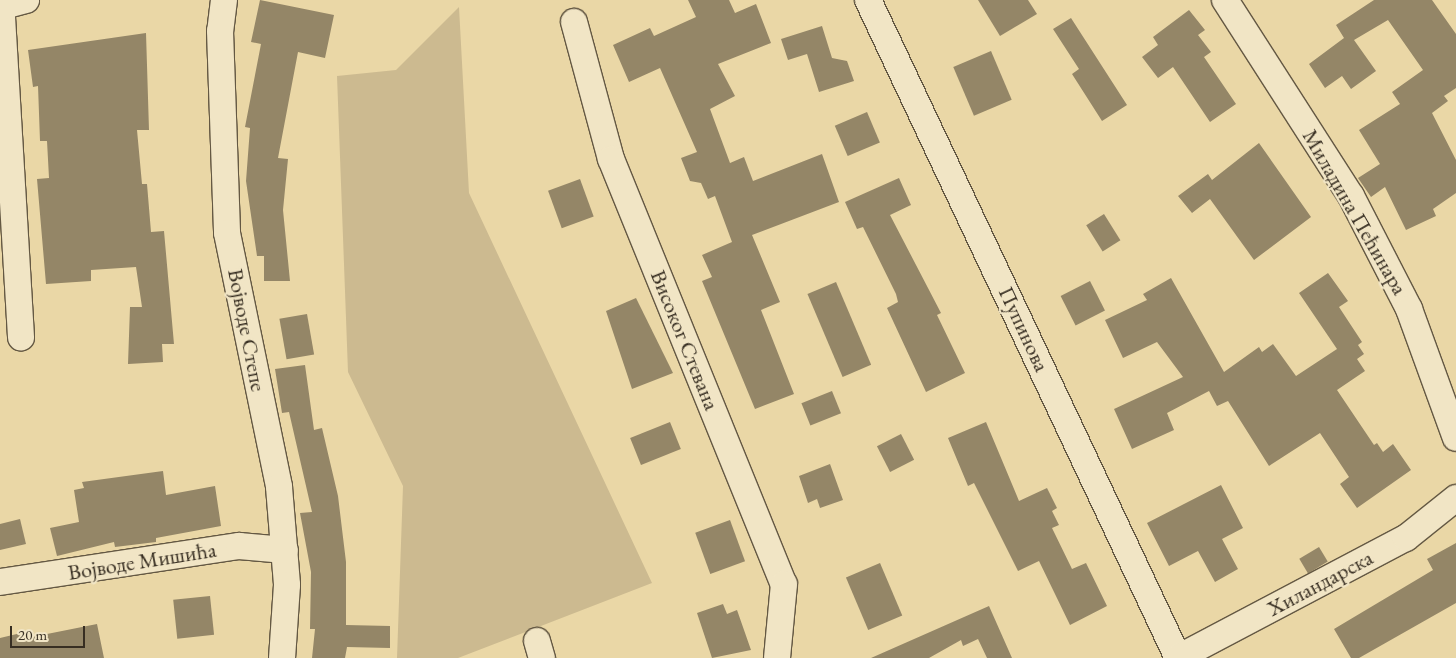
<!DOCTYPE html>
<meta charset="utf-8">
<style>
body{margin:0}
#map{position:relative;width:1456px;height:658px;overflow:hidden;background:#ead7a6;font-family:"EB Garamond",serif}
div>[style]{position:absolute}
.green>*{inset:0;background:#ccba90}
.building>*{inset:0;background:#948667;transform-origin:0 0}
.roads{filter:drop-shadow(1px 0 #645843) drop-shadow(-1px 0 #645843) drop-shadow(0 1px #645843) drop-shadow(0 -1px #645843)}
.minor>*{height:26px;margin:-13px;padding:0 13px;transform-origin:13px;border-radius:13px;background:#f1e5c5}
span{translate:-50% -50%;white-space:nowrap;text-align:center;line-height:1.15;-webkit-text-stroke:4.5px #f1e5c5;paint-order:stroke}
.street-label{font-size:22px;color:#372e22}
.scale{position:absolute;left:10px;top:626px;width:75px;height:22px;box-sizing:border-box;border:2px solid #372e22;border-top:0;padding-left:6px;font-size:15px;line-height:18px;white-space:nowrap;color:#372e22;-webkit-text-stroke:4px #f1e5c5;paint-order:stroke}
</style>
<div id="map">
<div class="green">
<i style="clip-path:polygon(459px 7px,469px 193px,652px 583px,458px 658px,397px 658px,403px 486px,348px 372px,337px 76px,396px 70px)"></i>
</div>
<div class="building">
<i style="clip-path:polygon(260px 0,334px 15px,325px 58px,298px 52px,278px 158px,288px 159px,283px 210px,290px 281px,264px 281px,264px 256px,257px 256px,246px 181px,250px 128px,245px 127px,261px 44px,251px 42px)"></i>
<i style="clip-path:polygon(688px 0,729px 0,735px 13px,756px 4px,771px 43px,718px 64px,735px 96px,710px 109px,730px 163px,744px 157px,753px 181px,822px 154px,839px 202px,752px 235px,780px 302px,761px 310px,794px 394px,755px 409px,702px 281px,712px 277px,702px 255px,732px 242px,715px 196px,708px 199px,701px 183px,690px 181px,681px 158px,697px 152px,660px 68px,629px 82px,613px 45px,650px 28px,654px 36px,696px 17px)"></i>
<i style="clip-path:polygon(978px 0,1028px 0,1037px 14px,1000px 36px)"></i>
<i style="clip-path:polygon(1374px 0,1432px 0,1456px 34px,1456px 88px,1444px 96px,1448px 101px,1432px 113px,1456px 160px,1456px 193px,1433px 209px,1436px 216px,1406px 230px,1385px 187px,1371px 197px,1358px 178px,1380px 164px,1359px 130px,1400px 104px,1392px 92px,1423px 70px,1388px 20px,1354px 40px,1376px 71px,1351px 89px,1342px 76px,1325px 88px,1309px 64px,1344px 38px,1336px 25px)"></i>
<i style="clip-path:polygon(1189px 10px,1205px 30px,1198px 35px,1211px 52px,1204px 57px,1236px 104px,1210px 122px,1173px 67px,1158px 78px,1142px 57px,1158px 45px,1153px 37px)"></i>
<i style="clip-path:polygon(1071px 18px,1127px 105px,1102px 121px,1072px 74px,1079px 69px,1053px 29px)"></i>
<i style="clip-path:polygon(822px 26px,832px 58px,847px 61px,854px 81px,819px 92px,807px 54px,788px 60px,781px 39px)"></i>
<i style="clip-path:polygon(146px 33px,149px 130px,137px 130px,142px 184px,147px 184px,151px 232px,164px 231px,174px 344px,162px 344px,163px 362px,128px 364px,130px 307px,142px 307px,136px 267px,91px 270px,91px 281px,46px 284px,37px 179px,49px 178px,47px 141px,40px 141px,38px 86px,33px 87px,28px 50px)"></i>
<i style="left:991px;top:51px;width:53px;height:41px;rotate:67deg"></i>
<i style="left:867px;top:112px;width:33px;height:35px;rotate:67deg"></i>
<i style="clip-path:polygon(1259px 143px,1311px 217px,1254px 260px,1210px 199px,1192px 213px,1178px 196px,1208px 174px,1212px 180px)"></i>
<i style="clip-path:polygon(899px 178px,911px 205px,890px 215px,941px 313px,937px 315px,965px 373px,926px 392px,887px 308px,898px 302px,896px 294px,863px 227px,857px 229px,845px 202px)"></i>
<i style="left:580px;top:179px;width:40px;height:34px;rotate:70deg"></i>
<i style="left:1104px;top:214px;width:31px;height:21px;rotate:58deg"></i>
<i style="clip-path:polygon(1328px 273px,1348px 301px,1339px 307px,1362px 342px,1358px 345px,1364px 354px,1357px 359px,1365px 371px,1337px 390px,1374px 445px,1377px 443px,1383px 452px,1393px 444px,1411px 470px,1357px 508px,1340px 484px,1349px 477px,1320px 433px,1269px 466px,1228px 401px,1217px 406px,1209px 391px,1167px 413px,1174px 430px,1132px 449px,1114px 409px,1183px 377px,1157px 342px,1123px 358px,1105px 320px,1147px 300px,1143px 294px,1171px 278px,1224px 372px,1259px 347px,1262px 352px,1273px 344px,1296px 376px,1337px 349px,1299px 293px)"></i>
<i style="left:1090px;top:281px;width:33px;height:33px;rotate:63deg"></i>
<i style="left:836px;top:282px;width:90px;height:31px;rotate:67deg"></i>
<i style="clip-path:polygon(636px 298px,673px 373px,632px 389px,606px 311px)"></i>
<i style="left:307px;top:314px;width:41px;height:28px;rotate:80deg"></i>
<i style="clip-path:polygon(305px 365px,314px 430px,322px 428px,338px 496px,346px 562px,346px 625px,390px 626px,390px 648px,347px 647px,345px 658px,312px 658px,315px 629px,310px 629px,311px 572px,300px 513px,312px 512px,289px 412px,282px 413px,275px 369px)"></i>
<i style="left:832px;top:391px;width:24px;height:33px;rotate:68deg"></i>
<i style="left:670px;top:422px;width:29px;height:43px;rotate:68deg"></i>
<i style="clip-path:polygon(986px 422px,1019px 501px,1047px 488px,1057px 508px,1052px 511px,1059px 525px,1052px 528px,1072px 569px,1086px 563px,1107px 606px,1070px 625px,1039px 561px,1018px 571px,974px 483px,968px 486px,948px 438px)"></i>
<i style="left:901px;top:434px;width:29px;height:27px;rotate:63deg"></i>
<i style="clip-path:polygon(830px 464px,843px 500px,820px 508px,817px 499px,808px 503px,799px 476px)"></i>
<i style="clip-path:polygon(163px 471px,166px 495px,215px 486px,221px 526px,156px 538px,156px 542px,115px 547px,114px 542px,57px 556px,50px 528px,79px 522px,74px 490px,84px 488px,82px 482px)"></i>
<i style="clip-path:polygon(1221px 485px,1243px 528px,1222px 539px,1238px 569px,1215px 582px,1198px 551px,1169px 566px,1147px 523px)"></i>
<i style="clip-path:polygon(20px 519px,26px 544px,0 550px,0 524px)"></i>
<i style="left:730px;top:520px;width:44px;height:37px;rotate:70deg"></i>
<i style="clip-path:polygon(1456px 543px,1456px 603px,1359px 658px,1351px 658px,1334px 629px,1433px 570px,1427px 559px)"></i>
<i style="left:1319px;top:547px;width:17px;height:23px;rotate:59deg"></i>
<i style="left:880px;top:563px;width:57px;height:37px;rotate:67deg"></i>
<i style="left:210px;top:596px;width:39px;height:37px;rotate:84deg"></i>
<i style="clip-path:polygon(723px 604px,727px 614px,737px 610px,751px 650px,712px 658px,697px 613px)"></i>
<i style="clip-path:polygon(989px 606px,1012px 658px,987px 658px,978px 639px,963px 646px,961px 640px,929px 658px,871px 658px)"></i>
<i style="clip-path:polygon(97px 624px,104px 658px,0 658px,0 638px,21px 633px,22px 639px)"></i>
</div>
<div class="roads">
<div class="minor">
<i style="left:1px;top:0;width:338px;rotate:86.6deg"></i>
<i style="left:224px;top:0;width:31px;rotate:97deg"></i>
<i style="left:220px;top:31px;width:202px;rotate:88deg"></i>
<i style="left:227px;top:233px;width:259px;rotate:78.4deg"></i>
<i style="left:279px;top:487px;width:98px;rotate:85.3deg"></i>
<i style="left:287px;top:585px;width:73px;rotate:93.9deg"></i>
<i style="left:868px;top:0;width:727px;rotate:64.77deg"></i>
<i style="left:1225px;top:0;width:233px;rotate:57.3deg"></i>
<i style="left:1351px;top:196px;width:127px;rotate:62.8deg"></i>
<i style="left:1409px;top:309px;width:137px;rotate:70deg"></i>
<i style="left:0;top:7px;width:27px;rotate:-15deg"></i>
<i style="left:574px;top:22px;width:142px;rotate:74.9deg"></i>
<i style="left:611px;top:159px;width:459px;rotate:67.9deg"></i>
<i style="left:784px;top:584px;width:74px;rotate:95.4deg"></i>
<i style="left:0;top:582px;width:242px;rotate:-8.6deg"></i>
<i style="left:239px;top:546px;width:46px;rotate:5deg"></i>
<i style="left:537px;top:641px;width:18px;rotate:74deg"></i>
<i style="left:1178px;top:658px;width:258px;rotate:-27.8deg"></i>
<i style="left:1406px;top:538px;width:64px;rotate:-38.7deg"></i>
</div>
</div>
<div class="street-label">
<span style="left:1355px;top:212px;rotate:60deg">Миладина Пећинара</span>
<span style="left:1024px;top:329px;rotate:65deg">Пупинова</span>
<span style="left:247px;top:330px;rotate:79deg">Војводе Степе</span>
<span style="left:685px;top:340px;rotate:68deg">Високог Стевана</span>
<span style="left:142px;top:561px;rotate:-9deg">Војводе Мишића</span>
<span style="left:1320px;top:583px;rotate:-28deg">Хиландарска</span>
</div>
<div class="scale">20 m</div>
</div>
